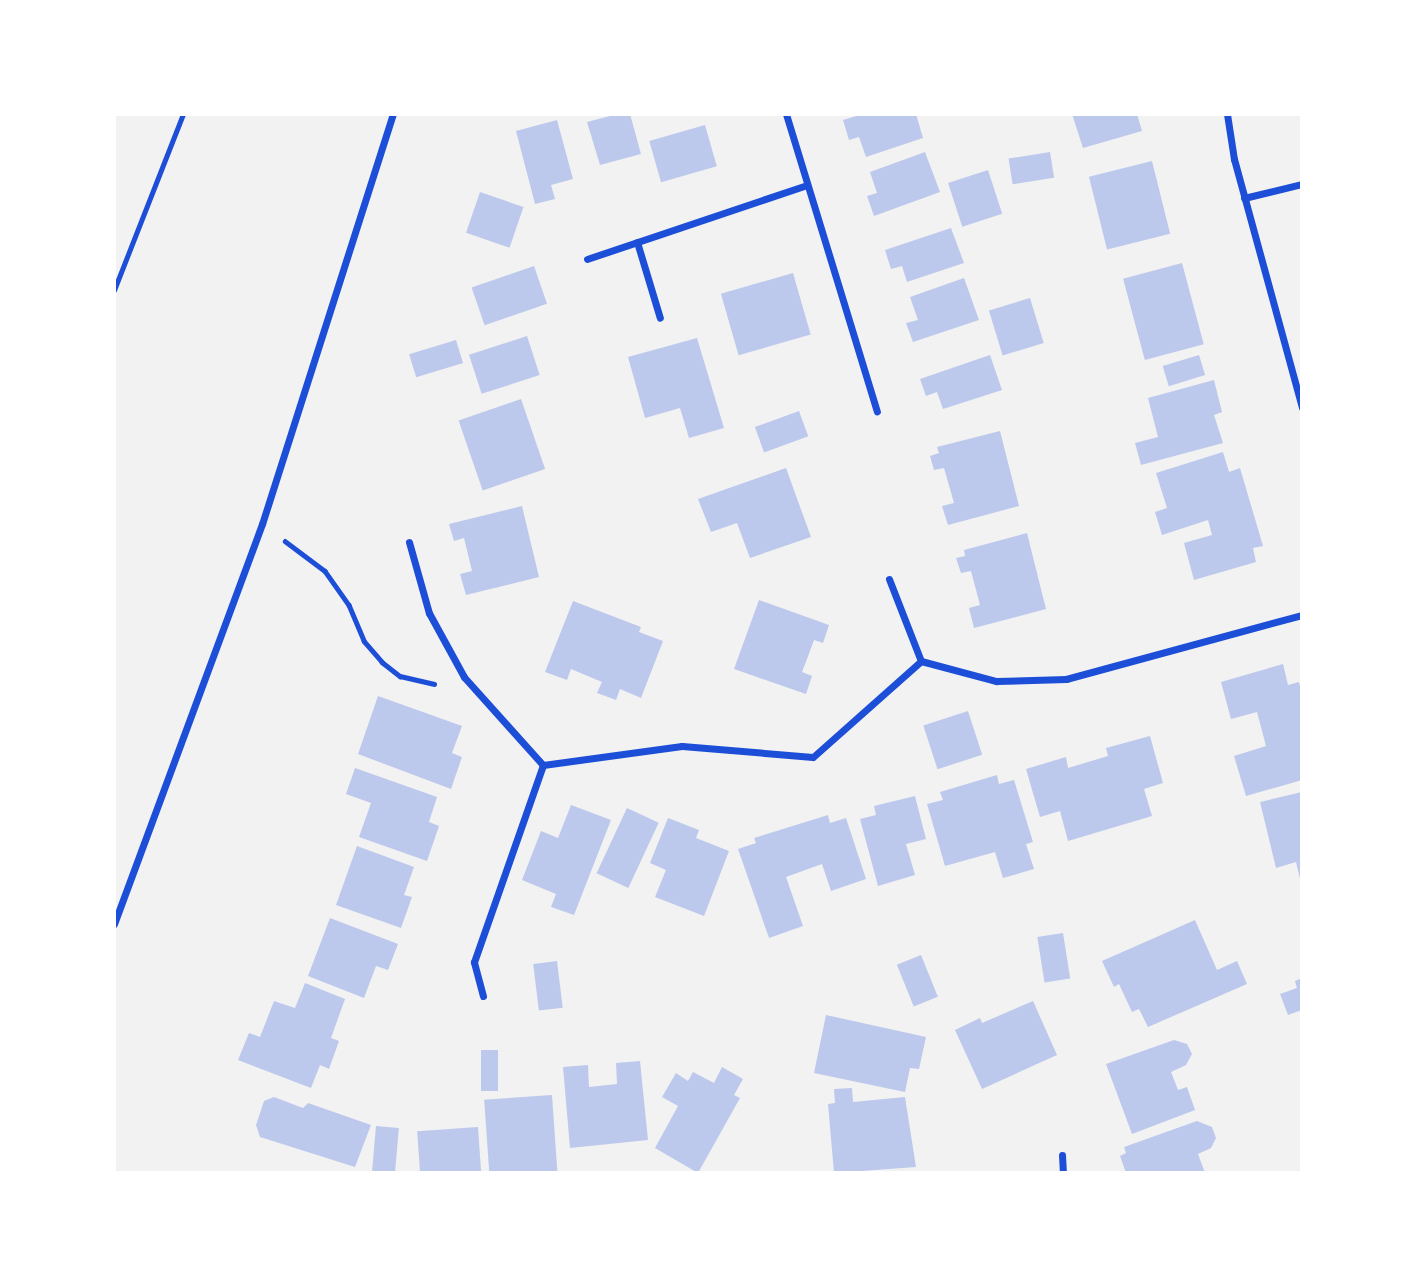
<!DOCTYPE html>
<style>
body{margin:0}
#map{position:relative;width:1416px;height:1287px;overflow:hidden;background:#f2f2f2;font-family:"Source Sans 3",sans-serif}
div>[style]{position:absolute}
.building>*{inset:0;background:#bdc9ec;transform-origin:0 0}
.path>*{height:4.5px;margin:-2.25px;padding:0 2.25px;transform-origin:2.25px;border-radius:2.25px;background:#1d4ed8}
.service>*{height:5px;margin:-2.5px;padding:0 2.5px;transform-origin:2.5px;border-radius:2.5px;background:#1d4ed8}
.minor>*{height:7px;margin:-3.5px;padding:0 3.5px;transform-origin:3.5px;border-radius:3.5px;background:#1d4ed8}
span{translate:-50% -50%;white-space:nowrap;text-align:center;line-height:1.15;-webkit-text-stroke:7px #fff;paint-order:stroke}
.frame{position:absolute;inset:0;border:116px solid #fff;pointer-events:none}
</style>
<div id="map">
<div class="building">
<i style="clip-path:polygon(618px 114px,630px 114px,641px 154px,600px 165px,587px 122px)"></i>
<i style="clip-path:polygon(863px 114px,916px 114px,923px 138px,866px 157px,859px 137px,849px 140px,843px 120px)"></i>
<i style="clip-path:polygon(1072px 114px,1137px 114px,1142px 131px,1083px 148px)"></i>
<i style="clip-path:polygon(557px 120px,573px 179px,551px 185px,555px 199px,535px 204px,516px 131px)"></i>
<i style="left:705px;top:125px;width:43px;height:58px;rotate:74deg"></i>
<i style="clip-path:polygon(925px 152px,940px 192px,874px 216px,867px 196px,877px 193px,870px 172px)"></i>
<i style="left:1050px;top:152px;width:26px;height:42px;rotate:81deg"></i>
<i style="left:1152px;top:161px;width:75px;height:65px;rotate:76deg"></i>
<i style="left:988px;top:170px;width:46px;height:42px;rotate:72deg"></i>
<i style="left:480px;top:192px;width:46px;height:43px;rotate:19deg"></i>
<i style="clip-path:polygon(951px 228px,964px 263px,907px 282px,902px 266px,891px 269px,885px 250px)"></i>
<i style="left:1182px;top:263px;width:84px;height:61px;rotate:75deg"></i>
<i style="left:534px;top:266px;width:40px;height:66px;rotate:71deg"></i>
<i style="left:793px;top:273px;width:64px;height:75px;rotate:74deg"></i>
<i style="clip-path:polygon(964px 278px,979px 320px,913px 342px,906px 323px,918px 320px,910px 297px)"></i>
<i style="left:1030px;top:298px;width:47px;height:43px;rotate:73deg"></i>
<i style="left:527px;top:336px;width:41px;height:61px;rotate:72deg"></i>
<i style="clip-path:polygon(697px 338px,724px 428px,689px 438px,680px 408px,645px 418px,628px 357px)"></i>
<i style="left:456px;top:340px;width:24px;height:49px;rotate:73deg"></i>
<i style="clip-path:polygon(990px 355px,1002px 390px,943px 409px,937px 392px,926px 396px,920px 379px)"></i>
<i style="left:1199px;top:355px;width:21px;height:38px;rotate:73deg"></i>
<i style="clip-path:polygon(1214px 380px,1222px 412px,1214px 415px,1223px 443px,1141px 465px,1135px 443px,1158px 437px,1148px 398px)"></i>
<i style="left:521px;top:399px;width:74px;height:66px;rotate:71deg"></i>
<i style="left:799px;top:411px;width:27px;height:47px;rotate:70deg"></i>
<i style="clip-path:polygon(1000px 431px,1019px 506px,948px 525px,942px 506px,954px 503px,944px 468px,934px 470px,930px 456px,939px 453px,937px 447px)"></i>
<i style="clip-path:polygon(1223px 452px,1229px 472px,1240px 468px,1263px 546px,1253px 548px,1256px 562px,1194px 580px,1184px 543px,1212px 535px,1208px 520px,1162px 535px,1155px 512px,1167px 508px,1156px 473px)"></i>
<i style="clip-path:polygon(786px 468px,811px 537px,750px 558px,737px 523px,711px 532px,698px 499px)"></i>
<i style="clip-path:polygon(522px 506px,539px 577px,466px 595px,460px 574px,472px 571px,464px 538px,454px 541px,449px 524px)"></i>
<i style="clip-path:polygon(1027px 533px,1046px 609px,974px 628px,969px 608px,980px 605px,971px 571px,961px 573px,956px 558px,965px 556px,964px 550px)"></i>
<i style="clip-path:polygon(759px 600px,829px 625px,823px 643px,814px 640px,807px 659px,802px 672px,812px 676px,806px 694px,734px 669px)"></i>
<i style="clip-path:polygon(573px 601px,641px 627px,639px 632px,663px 641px,641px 698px,620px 689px,616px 700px,597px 693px,602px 682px,571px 669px,567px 680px,545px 672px)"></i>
<i style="clip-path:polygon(1283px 664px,1288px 685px,1299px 682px,1302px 695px,1302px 780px,1246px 796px,1234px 756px,1266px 746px,1257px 712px,1231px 719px,1221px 682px)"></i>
<i style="clip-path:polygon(378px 696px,462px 726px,452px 753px,462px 757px,451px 789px,358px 754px)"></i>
<i style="left:968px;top:711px;width:46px;height:47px;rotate:72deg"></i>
<i style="clip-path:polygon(1150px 736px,1163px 783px,1144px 789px,1152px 816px,1068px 841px,1060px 811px,1040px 817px,1026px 769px,1066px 757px,1068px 768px,1108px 756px,1106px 748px)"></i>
<i style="clip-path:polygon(355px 768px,437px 797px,429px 822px,439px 826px,427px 861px,359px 837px,371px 803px,346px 794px)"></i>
<i style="clip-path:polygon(997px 775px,999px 784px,1014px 780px,1033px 842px,1026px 844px,1034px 869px,1003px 878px,995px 852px,945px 866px,927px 804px,943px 800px,940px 792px)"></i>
<i style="clip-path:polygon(1302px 792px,1302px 883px,1301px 883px,1296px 862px,1276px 868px,1260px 802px)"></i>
<i style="clip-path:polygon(915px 796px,926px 839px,906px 844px,915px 875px,878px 886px,860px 819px,876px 815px,874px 806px)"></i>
<i style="clip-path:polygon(571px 805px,611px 820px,574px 915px,551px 907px,556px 894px,522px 880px,541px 831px,558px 838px)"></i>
<i style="left:627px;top:808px;width:35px;height:72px;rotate:25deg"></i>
<i style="clip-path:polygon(828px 815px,830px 823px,846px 818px,866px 879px,831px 891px,822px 864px,786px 877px,803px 926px,769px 938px,738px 849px,756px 843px,754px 838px)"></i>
<i style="clip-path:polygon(668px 818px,699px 830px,696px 838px,729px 851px,704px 916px,655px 897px,666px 870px,650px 863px)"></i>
<i style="clip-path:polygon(357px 846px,414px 867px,404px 895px,412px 897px,401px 928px,336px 905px)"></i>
<i style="clip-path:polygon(330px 918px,398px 944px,388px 970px,376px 966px,364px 998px,308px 976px)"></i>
<i style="clip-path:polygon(1195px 920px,1217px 970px,1237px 961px,1247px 984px,1148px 1027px,1139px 1009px,1132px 1012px,1119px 984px,1114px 987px,1102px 961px)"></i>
<i style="left:1063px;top:933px;width:46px;height:26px;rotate:81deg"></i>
<i style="left:921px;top:955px;width:45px;height:26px;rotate:68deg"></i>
<i style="left:557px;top:961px;width:47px;height:24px;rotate:83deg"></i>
<i style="clip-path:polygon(1302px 978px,1302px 1010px,1288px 1015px,1280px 994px,1297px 988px,1295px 981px)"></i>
<i style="clip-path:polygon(305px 983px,345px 999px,331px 1038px,339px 1041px,329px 1069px,320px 1065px,311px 1088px,238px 1060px,249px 1033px,260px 1037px,274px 1001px,295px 1008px)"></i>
<i style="clip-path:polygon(1033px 1001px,1057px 1055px,982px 1089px,955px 1030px,980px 1018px,982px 1023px)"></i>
<i style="clip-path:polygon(826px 1015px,926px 1037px,919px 1069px,910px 1068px,905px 1092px,814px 1073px)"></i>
<i style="clip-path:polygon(1174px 1040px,1187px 1044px,1192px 1054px,1186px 1065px,1171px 1072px,1178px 1090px,1187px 1087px,1195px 1110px,1132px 1134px,1106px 1064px)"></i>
<i style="left:481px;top:1050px;width:17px;height:41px"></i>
<i style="clip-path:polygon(640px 1061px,648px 1140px,570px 1148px,563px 1067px,588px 1065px,589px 1087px,617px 1084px,616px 1063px)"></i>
<i style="clip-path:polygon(722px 1067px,743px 1079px,734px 1095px,740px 1098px,698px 1173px,655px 1148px,678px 1106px,662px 1097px,676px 1073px,688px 1081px,693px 1072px,714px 1083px)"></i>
<i style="clip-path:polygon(852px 1088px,853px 1102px,905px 1097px,916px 1167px,834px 1173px,828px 1104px,835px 1103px,834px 1089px)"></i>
<i style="left:552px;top:1095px;width:78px;height:68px;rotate:86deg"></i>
<i style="clip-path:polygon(274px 1097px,303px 1108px,308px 1103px,371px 1125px,355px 1167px,260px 1137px,256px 1125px,264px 1101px)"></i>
<i style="clip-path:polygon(1197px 1121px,1212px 1127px,1216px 1138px,1211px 1148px,1198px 1154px,1205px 1173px,1126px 1173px,1120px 1156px,1126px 1153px,1124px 1147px)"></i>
<i style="left:376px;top:1126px;width:23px;height:45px;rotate:5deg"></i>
<i style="left:478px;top:1127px;width:46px;height:61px;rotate:86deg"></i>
</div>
<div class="path">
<i style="left:285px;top:541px;width:50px;rotate:36.9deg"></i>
<i style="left:325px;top:571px;width:42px;rotate:54.8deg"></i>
<i style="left:349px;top:605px;width:39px;rotate:67deg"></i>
<i style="left:364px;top:641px;width:28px;rotate:49deg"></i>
<i style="left:382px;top:662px;width:23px;rotate:38deg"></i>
<i style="left:400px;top:676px;width:35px;rotate:13deg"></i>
</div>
<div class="service">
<i style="left:114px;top:290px;width:189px;rotate:-68.6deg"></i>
</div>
<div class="minor">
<i style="left:786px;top:114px;width:311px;rotate:73deg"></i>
<i style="left:1227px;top:114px;width:46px;rotate:81.2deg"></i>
<i style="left:1234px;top:159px;width:258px;rotate:74.7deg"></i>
<i style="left:1244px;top:198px;width:60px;rotate:-13.6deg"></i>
<i style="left:637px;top:242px;width:79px;rotate:73.2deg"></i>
<i style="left:587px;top:259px;width:229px;rotate:-18.6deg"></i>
<i style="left:409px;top:542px;width:74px;rotate:74.3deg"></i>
<i style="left:429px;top:613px;width:73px;rotate:61.3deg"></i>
<i style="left:464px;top:677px;width:118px;rotate:48.1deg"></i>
<i style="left:889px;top:579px;width:88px;rotate:68.7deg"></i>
<i style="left:114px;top:924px;width:427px;rotate:-69.7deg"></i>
<i style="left:262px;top:524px;width:430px;rotate:-72.3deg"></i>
<i style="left:483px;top:996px;width:35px;rotate:-105deg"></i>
<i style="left:474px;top:962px;width:209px;rotate:-70.7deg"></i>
<i style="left:543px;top:765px;width:140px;rotate:-7.8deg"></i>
<i style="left:682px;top:746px;width:131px;rotate:4.8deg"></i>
<i style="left:813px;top:757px;width:144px;rotate:-41.6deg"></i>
<i style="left:921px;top:661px;width:78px;rotate:14.9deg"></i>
<i style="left:996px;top:681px;width:70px;rotate:-1.6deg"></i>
<i style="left:1066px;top:679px;width:245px;rotate:-15.2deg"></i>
<i style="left:1062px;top:1155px;width:18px;rotate:87deg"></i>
</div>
<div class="frame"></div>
</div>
